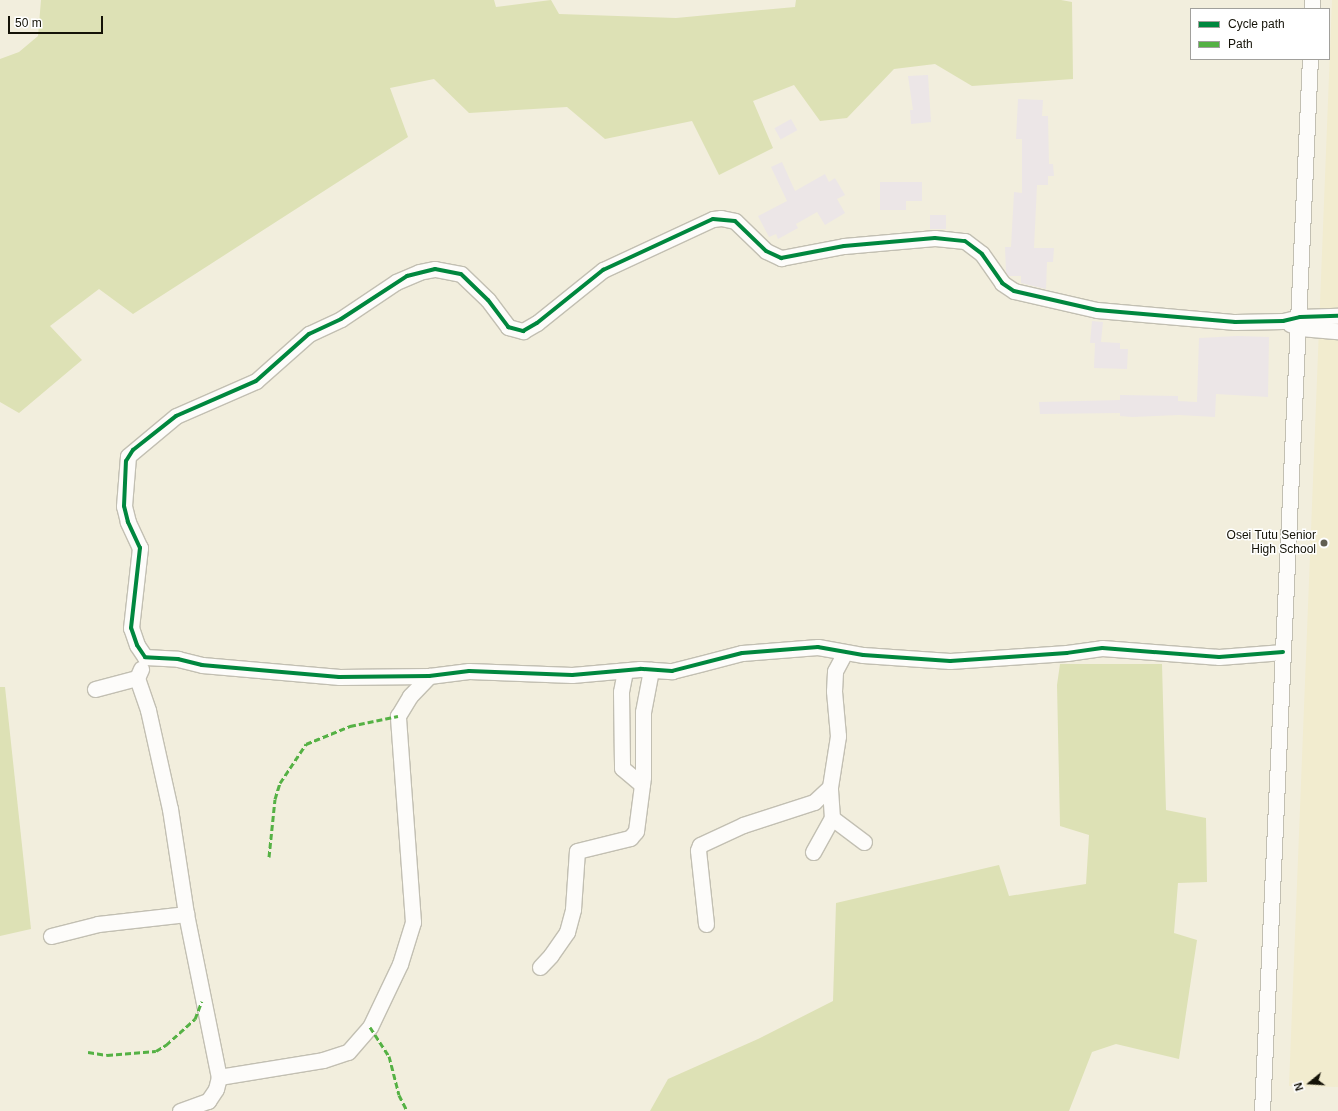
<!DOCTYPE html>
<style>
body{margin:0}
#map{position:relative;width:1338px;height:1111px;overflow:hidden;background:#f2eedd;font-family:Helvetica,sans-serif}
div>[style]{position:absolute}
.built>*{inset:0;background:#f2eccf}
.green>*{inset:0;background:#dde1b5}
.building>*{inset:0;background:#ece6e7;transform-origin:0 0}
.roads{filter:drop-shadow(1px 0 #c2bfb2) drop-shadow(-1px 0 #c2bfb2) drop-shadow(0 1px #c2bfb2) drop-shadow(0 -1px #c2bfb2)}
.minor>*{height:15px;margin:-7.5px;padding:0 7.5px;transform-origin:7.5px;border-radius:7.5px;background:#fdfcfa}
.quiet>*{height:3px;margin-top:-1.5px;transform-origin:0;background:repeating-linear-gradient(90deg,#55b144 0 6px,transparent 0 9px)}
.cycleway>*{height:4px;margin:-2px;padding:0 2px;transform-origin:2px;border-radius:2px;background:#00873e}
.dots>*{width:11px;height:11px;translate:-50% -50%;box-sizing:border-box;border:2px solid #fff;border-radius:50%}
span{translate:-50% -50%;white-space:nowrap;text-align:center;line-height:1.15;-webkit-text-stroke:3px #fff;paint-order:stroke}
.poi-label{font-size:12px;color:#141207}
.right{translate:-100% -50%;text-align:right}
.legend{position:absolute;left:1190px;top:8px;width:140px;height:52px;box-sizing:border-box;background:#fff;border:1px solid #a1a09c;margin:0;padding:5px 7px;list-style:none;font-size:12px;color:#141207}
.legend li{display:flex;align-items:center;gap:8px;height:20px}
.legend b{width:20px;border:1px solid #a1a09c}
.north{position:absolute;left:1290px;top:1063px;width:40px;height:40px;-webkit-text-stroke:3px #fff;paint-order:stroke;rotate:252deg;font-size:11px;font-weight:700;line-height:16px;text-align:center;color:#141207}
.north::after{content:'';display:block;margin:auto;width:14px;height:18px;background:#141207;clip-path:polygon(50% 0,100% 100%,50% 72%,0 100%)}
.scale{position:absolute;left:8px;top:16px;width:95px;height:18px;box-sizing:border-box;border:2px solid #141207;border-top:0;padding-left:5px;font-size:12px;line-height:14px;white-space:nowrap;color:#141207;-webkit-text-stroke:3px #fff;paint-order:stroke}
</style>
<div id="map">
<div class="built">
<i style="clip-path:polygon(1332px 0,1338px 0,1338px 1087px,1289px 1086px)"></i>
</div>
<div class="green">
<i style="clip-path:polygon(41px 0,494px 0,496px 7px,551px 0,559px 14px,676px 18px,795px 7px,796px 0,1061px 0,1072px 2px,1073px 79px,972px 86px,935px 64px,894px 69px,847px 118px,820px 121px,794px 85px,753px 101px,773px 148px,719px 175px,692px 121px,605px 139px,567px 107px,469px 113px,434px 79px,390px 88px,408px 137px,133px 314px,99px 289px,50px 326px,82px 360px,19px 413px,0 402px,0 59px,19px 52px,38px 36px)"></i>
<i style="clip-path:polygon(1060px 664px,1162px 664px,1166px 810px,1206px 818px,1207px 882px,1178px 883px,1174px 933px,1197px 940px,1179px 1059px,1116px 1044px,1092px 1052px,1069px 1111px,650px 1111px,668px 1079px,758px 1039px,833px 1001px,836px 903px,999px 865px,1009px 896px,1086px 884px,1089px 835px,1060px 826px,1057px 685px)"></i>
<i style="clip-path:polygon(0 687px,5px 687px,31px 929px,0 936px)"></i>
</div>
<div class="building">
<i style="clip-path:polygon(928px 75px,931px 122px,911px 124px,910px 110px,913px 110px,908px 76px)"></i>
<i style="clip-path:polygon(1018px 99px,1043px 100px,1042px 116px,1048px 116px,1049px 164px,1053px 164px,1054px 176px,1048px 176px,1048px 185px,1037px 185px,1034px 248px,1054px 248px,1053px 262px,1047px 262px,1046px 289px,1021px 283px,1021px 276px,1008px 276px,1006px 272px,1005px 247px,1011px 247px,1014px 192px,1022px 193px,1022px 139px,1016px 139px)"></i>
<i style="left:791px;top:119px;width:13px;height:19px;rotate:61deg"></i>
<i style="clip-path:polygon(782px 162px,795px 191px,825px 174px,829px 182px,835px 178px,845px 195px,837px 199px,845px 213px,825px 225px,817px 212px,796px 224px,798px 228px,778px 239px,776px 234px,769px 237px,758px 216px,787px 201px,771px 167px)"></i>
<i style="clip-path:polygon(880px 182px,922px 182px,922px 201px,906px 201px,906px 210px,880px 210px)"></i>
<i style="left:930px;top:215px;width:16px;height:14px"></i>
<i style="clip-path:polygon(1092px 321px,1103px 322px,1101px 342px,1120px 343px,1120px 349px,1128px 349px,1127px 369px,1094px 368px,1095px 343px,1090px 343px)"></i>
<i style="clip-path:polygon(1238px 336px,1269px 337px,1268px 397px,1216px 394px,1215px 417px,1179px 415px,1132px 417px,1120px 416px,1120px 413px,1040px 414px,1039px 402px,1120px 400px,1120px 395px,1178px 396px,1178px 401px,1197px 402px,1199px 338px)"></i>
</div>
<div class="roads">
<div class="minor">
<i style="left:1312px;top:9px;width:9px;rotate:-90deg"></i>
<i style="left:1290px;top:324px;width:11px;rotate:22deg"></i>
<i style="left:1300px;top:328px;width:38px;rotate:5deg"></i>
<i style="left:145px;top:657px;width:14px;rotate:-124deg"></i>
<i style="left:137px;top:645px;width:18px;rotate:-109deg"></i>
<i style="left:131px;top:628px;width:81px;rotate:-83.6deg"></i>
<i style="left:140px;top:548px;width:29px;rotate:-115deg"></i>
<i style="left:128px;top:522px;width:16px;rotate:-104deg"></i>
<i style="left:124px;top:506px;width:50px;rotate:-85.4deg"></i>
<i style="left:128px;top:456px;width:62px;rotate:-39.8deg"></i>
<i style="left:176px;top:416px;width:87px;rotate:-23.6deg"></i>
<i style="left:256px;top:381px;width:71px;rotate:-41.6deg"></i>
<i style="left:309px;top:334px;width:35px;rotate:-25deg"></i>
<i style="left:341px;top:319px;width:66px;rotate:-33.9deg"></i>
<i style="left:396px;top:282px;width:25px;rotate:-23deg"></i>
<i style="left:419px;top:272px;width:16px;rotate:-11deg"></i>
<i style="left:435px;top:269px;width:26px;rotate:11deg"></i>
<i style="left:461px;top:274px;width:37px;rotate:44deg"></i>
<i style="left:488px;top:300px;width:34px;rotate:53deg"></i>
<i style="left:508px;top:327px;width:16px;rotate:15deg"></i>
<i style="left:523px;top:331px;width:16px;rotate:-30deg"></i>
<i style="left:537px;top:323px;width:85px;rotate:-38.8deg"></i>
<i style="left:603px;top:270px;width:121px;rotate:-24.9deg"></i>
<i style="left:713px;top:219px;width:8px;rotate:-7deg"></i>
<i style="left:721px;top:218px;width:14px;rotate:12deg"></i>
<i style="left:735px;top:221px;width:43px;rotate:44.1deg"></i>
<i style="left:766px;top:251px;width:17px;rotate:25deg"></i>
<i style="left:781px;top:258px;width:64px;rotate:-10.8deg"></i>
<i style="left:844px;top:246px;width:91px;rotate:-5deg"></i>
<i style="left:935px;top:238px;width:30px;rotate:6deg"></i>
<i style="left:965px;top:241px;width:21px;rotate:37deg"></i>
<i style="left:982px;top:254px;width:35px;rotate:55deg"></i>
<i style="left:1002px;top:283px;width:14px;rotate:34deg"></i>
<i style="left:1014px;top:291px;width:85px;rotate:12.9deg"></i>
<i style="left:1097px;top:310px;width:139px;rotate:5deg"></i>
<i style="left:1235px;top:322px;width:48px;rotate:-1.2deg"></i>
<i style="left:1283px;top:321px;width:17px;rotate:-13deg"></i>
<i style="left:1300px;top:317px;width:38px;rotate:-2deg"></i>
<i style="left:145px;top:657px;width:33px;rotate:3deg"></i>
<i style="left:178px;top:659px;width:25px;rotate:14deg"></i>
<i style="left:202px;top:665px;width:138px;rotate:5deg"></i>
<i style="left:339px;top:677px;width:90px;rotate:-0.6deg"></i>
<i style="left:429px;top:676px;width:40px;rotate:-7.1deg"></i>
<i style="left:469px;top:671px;width:103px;rotate:2.2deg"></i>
<i style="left:572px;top:675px;width:68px;rotate:-5deg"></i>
<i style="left:640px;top:669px;width:32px;rotate:4deg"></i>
<i style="left:672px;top:671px;width:72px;rotate:-14.4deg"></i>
<i style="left:742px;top:653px;width:76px;rotate:-4.5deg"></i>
<i style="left:818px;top:647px;width:46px;rotate:10.1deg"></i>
<i style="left:863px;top:655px;width:87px;rotate:3.9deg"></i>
<i style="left:950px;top:661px;width:117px;rotate:-3.9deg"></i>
<i style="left:1067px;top:653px;width:35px;rotate:-8deg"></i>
<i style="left:1102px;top:648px;width:117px;rotate:4.4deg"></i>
<i style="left:1219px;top:657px;width:64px;rotate:-4.5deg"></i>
<i style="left:625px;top:671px;width:21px;rotate:101deg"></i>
<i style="left:621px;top:692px;width:76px;rotate:89.2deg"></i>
<i style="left:622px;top:768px;width:26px;rotate:40deg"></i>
<i style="left:137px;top:678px;width:34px;rotate:71deg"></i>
<i style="left:148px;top:710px;width:101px;rotate:77.5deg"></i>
<i style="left:170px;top:809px;width:106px;rotate:81.3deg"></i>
<i style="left:186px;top:914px;width:166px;rotate:78.6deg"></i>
<i style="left:95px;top:689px;width:43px;rotate:-14.7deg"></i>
<i style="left:137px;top:678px;width:10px;rotate:-66deg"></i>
<i style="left:832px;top:818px;width:40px;rotate:37deg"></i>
<i style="left:813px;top:852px;width:39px;rotate:-61deg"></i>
<i style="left:832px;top:818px;width:31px;rotate:-94deg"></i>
<i style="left:706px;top:924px;width:74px;rotate:-96.2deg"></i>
<i style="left:698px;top:850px;width:5px;rotate:-68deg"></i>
<i style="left:700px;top:845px;width:47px;rotate:-24.9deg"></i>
<i style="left:743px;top:825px;width:75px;rotate:-17.9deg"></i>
<i style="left:814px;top:802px;width:22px;rotate:-43deg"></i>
<i style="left:830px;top:787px;width:52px;rotate:-81.1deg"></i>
<i style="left:838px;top:736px;width:45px;rotate:-95.1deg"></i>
<i style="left:834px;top:691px;width:20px;rotate:-87deg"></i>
<i style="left:835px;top:671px;width:21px;rotate:-62deg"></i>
<i style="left:51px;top:936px;width:49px;rotate:-14.3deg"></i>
<i style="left:98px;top:924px;width:89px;rotate:-6.5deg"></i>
<i style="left:540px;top:967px;width:16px;rotate:-47deg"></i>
<i style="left:551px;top:955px;width:28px;rotate:-55deg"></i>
<i style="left:567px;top:932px;width:24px;rotate:-75deg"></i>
<i style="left:573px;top:909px;width:58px;rotate:-86.1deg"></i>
<i style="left:577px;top:851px;width:55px;rotate:-13.8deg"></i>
<i style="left:630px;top:838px;width:9px;rotate:-49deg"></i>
<i style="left:636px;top:831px;width:54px;rotate:-82.6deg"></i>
<i style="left:643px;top:777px;width:65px;rotate:-90deg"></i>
<i style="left:643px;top:712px;width:43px;rotate:-79.2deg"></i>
<i style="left:180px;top:1111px;width:30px;rotate:-20deg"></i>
<i style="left:208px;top:1101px;width:14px;rotate:-56deg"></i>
<i style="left:216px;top:1089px;width:12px;rotate:-76deg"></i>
<i style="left:219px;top:1077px;width:105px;rotate:-9.3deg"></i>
<i style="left:323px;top:1060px;width:26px;rotate:-18deg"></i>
<i style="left:348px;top:1052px;width:33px;rotate:-49deg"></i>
<i style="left:370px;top:1027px;width:70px;rotate:-64.5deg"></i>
<i style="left:400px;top:964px;width:44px;rotate:-72.8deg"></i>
<i style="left:413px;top:922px;width:207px;rotate:-94.2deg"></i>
<i style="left:398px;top:716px;width:23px;rotate:-59deg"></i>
<i style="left:410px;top:696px;width:28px;rotate:-46deg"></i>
<i style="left:1262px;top:1111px;width:1053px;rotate:-87.39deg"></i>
</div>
</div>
<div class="quiet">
<i style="left:269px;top:857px;width:58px;rotate:-84.1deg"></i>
<i style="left:275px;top:799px;width:17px;rotate:-73deg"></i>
<i style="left:280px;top:783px;width:47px;rotate:-56.3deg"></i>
<i style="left:306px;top:744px;width:48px;rotate:-22.2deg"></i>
<i style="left:350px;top:726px;width:49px;rotate:-11.8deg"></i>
<i style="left:370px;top:1027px;width:35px;rotate:57deg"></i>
<i style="left:389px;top:1056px;width:40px;rotate:75.6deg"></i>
<i style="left:399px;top:1095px;width:18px;rotate:63deg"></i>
<i style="left:88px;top:1052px;width:19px;rotate:9deg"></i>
<i style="left:107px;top:1055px;width:49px;rotate:-4.7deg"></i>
<i style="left:156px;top:1051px;width:12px;rotate:-31deg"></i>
<i style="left:166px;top:1045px;width:39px;rotate:-42deg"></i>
<i style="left:195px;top:1019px;width:19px;rotate:-69deg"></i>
</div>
<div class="cycleway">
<i style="left:1283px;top:652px;width:64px;rotate:175.5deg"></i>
<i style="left:1219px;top:657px;width:117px;rotate:-175.6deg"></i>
<i style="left:1102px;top:648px;width:35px;rotate:172deg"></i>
<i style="left:1067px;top:653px;width:117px;rotate:176.1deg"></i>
<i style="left:950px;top:661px;width:87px;rotate:-176.1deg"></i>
<i style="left:863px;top:655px;width:46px;rotate:-169.9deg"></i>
<i style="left:818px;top:647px;width:76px;rotate:175.5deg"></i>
<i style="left:742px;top:653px;width:72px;rotate:165.6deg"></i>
<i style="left:672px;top:671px;width:32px;rotate:-176deg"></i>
<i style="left:640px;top:669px;width:68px;rotate:175deg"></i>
<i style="left:572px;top:675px;width:103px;rotate:-177.8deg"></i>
<i style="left:469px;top:671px;width:40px;rotate:172.9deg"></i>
<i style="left:429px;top:676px;width:90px;rotate:179.4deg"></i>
<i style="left:339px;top:677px;width:138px;rotate:-175deg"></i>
<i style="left:202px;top:665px;width:25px;rotate:-166deg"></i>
<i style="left:178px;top:659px;width:33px;rotate:-177deg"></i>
<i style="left:145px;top:657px;width:14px;rotate:-124deg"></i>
<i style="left:137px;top:645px;width:18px;rotate:-109deg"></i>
<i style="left:131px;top:628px;width:81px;rotate:-83.6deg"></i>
<i style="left:140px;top:548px;width:29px;rotate:-115deg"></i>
<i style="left:128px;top:522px;width:16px;rotate:-104deg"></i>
<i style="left:124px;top:506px;width:45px;rotate:-87.5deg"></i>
<i style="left:126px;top:461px;width:13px;rotate:-58deg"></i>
<i style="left:133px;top:450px;width:55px;rotate:-38.3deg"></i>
<i style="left:176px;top:416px;width:87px;rotate:-23.6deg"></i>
<i style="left:256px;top:381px;width:71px;rotate:-41.6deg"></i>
<i style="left:309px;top:334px;width:35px;rotate:-25deg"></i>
<i style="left:341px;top:319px;width:79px;rotate:-33.1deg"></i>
<i style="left:407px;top:276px;width:29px;rotate:-14deg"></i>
<i style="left:435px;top:269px;width:26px;rotate:11deg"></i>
<i style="left:461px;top:274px;width:37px;rotate:44deg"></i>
<i style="left:488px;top:300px;width:34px;rotate:53deg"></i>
<i style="left:508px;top:327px;width:16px;rotate:15deg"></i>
<i style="left:523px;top:331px;width:16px;rotate:-30deg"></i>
<i style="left:537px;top:323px;width:85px;rotate:-38.8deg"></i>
<i style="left:603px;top:270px;width:121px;rotate:-24.9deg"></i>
<i style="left:713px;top:219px;width:22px;rotate:5deg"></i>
<i style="left:735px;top:221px;width:43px;rotate:44.1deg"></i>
<i style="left:766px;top:251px;width:17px;rotate:25deg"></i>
<i style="left:781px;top:258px;width:64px;rotate:-10.8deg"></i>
<i style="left:844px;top:246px;width:91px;rotate:-5deg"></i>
<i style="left:935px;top:238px;width:30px;rotate:6deg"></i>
<i style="left:965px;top:241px;width:21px;rotate:37deg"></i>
<i style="left:982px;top:254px;width:35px;rotate:55deg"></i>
<i style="left:1002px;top:283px;width:14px;rotate:34deg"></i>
<i style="left:1014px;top:291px;width:85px;rotate:12.9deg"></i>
<i style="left:1097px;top:310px;width:139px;rotate:5deg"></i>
<i style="left:1235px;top:322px;width:48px;rotate:-1.2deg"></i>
<i style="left:1283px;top:321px;width:17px;rotate:-13deg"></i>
<i style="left:1300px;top:317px;width:38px;rotate:-2deg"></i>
</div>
<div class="dots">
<i style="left:1324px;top:543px;background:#625f52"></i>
</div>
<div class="poi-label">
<span class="right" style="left:1316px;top:543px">Osei Tutu Senior<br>High School</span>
</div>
<ul class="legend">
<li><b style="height:5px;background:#00873e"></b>Cycle path</li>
<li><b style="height:5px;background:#55b144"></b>Path</li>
</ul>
<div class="north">N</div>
<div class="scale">50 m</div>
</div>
